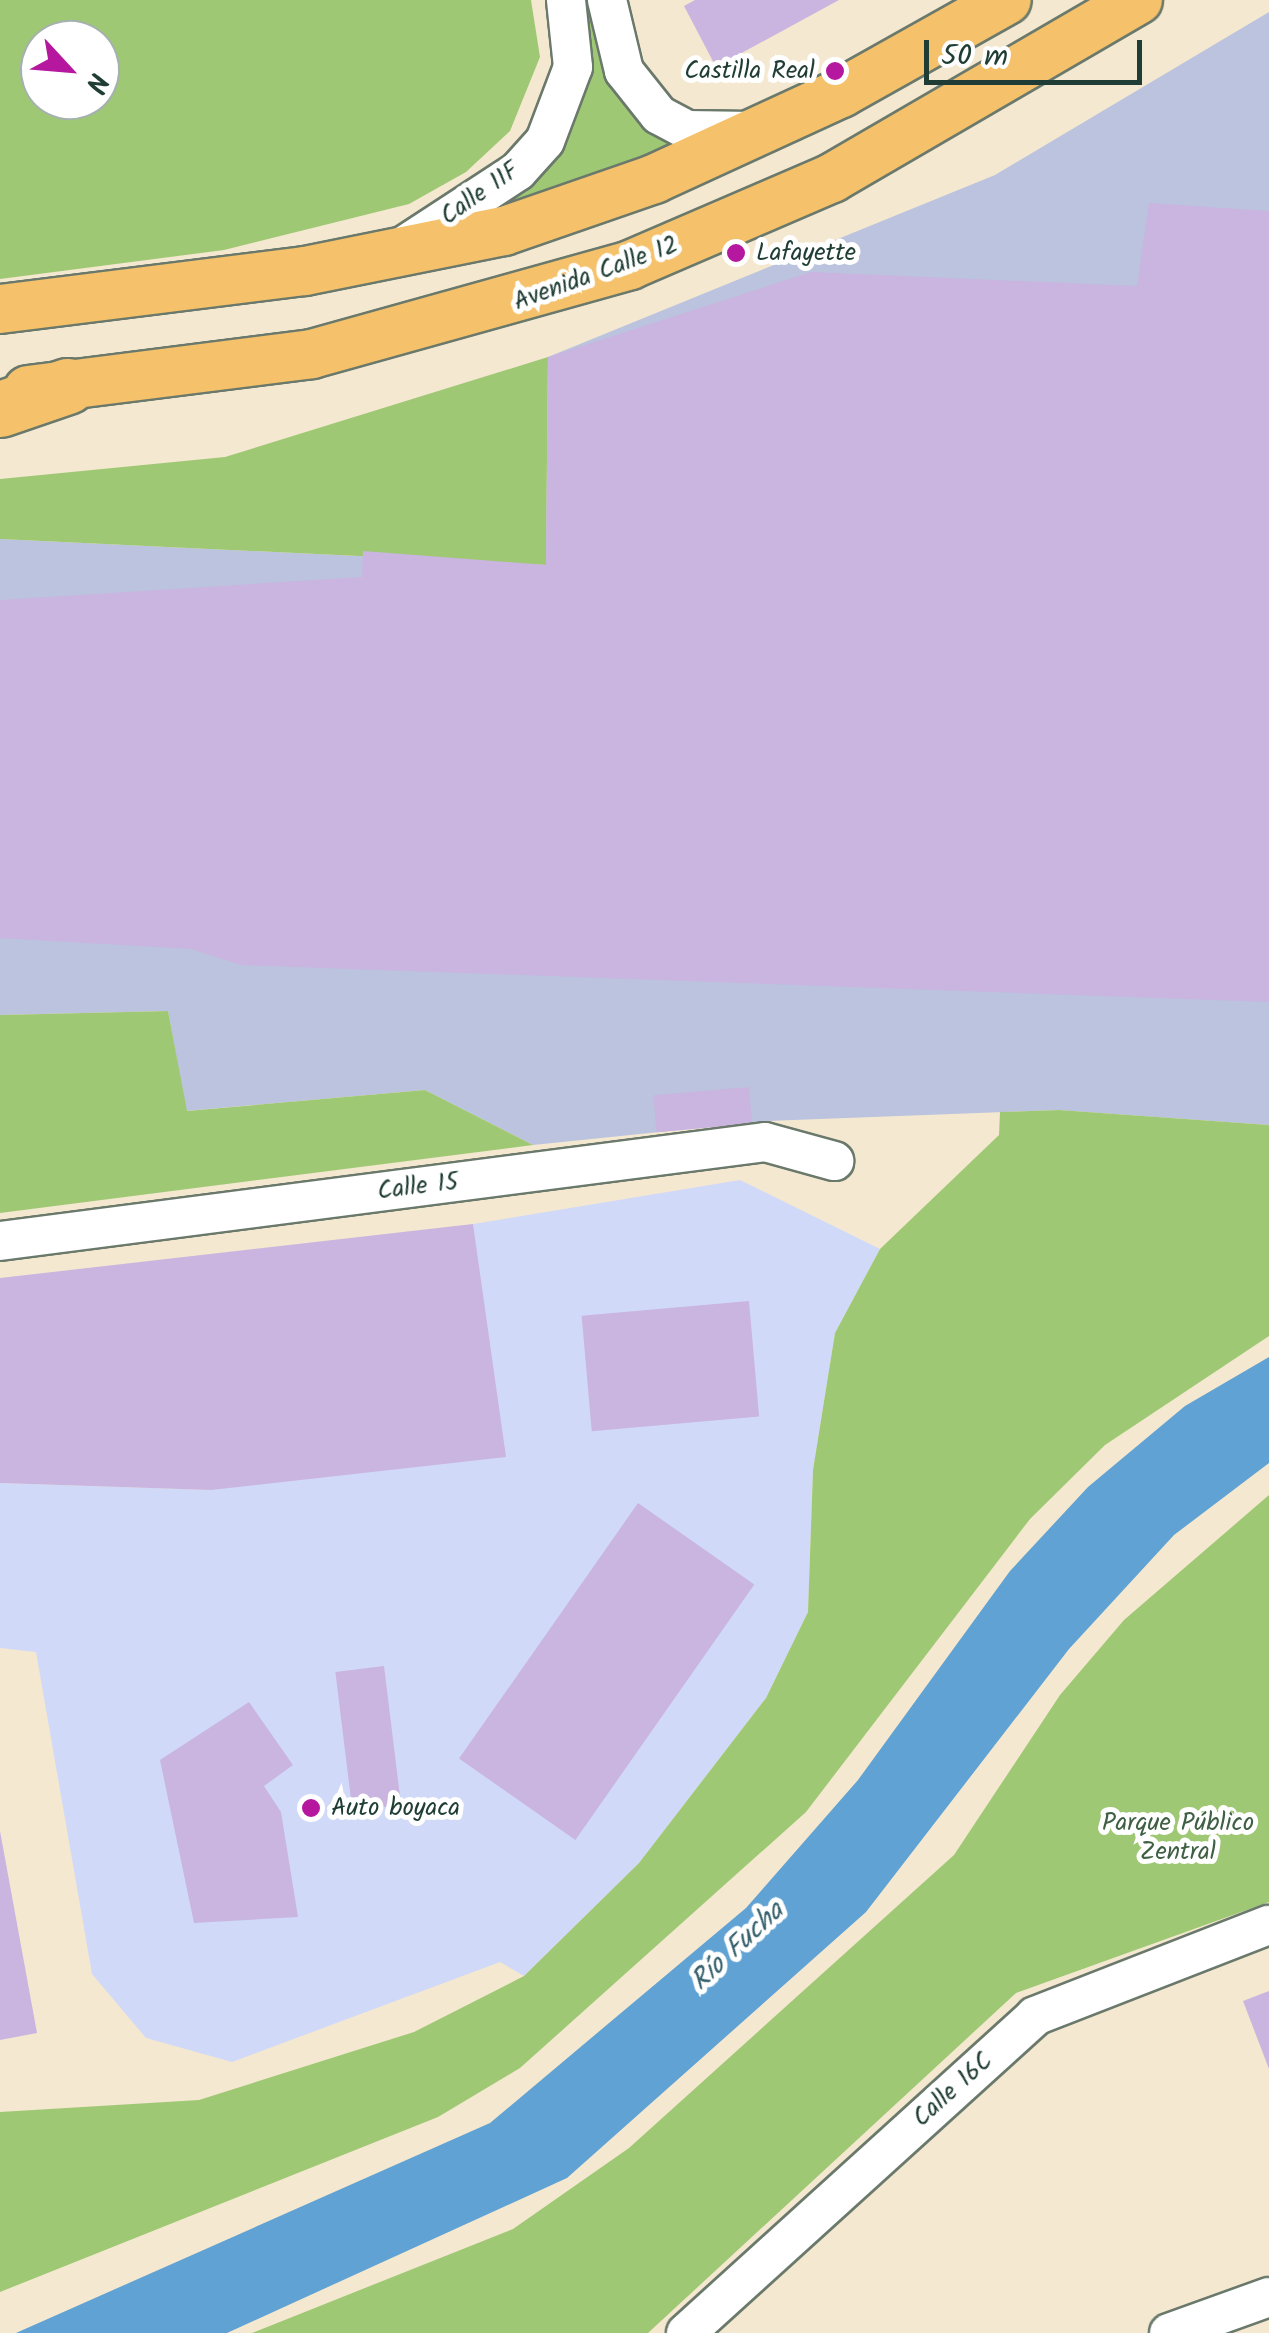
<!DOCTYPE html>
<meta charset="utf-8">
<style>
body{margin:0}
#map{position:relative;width:1269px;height:2333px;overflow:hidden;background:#f4e8d0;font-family:Kalam,sans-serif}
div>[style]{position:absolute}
.built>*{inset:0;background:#d1d9f9}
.industrial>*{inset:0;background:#bbc3de}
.green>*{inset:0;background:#9fc874}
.water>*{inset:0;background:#5fa2d3}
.building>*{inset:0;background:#c9b5e0;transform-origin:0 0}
.roads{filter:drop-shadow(2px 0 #6a796b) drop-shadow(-2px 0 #6a796b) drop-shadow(0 2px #6a796b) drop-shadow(0 -2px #6a796b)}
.minor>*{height:38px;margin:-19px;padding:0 19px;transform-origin:19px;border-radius:19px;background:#fff}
.major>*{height:48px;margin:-24px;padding:0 24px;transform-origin:24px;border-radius:24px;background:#f5c16b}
.highway>*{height:55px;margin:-27.5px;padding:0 27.5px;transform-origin:27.5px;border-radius:27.5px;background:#f5c16b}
.dots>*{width:28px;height:28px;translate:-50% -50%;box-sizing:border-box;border:5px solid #fff;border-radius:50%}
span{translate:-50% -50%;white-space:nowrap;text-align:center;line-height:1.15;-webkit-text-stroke:10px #fff;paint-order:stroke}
.poi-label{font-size:25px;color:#1f3d34}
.right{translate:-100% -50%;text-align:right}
.left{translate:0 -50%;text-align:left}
.street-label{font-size:25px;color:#1f3d34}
.park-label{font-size:25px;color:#3f6044}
.water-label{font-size:28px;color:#35606c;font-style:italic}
.north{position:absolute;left:20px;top:20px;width:100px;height:100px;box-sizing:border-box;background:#fff;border:2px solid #a5b1ae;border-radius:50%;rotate:116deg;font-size:28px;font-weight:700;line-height:40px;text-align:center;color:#1f3d34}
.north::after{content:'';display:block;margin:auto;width:35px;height:45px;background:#b5179e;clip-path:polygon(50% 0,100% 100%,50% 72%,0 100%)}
.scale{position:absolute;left:924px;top:40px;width:218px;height:45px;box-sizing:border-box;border:5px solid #1f3d34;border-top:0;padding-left:12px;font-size:30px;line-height:35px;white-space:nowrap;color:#1f3d34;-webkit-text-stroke:8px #fff;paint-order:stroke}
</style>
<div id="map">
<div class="built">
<i style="clip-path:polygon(740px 1180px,880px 1249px,835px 1333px,813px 1470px,808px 1612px,766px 1698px,639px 1863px,524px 1976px,500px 1962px,232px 2062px,146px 2038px,92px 1974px,36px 1652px,0 1648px,0 1483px,211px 1490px,473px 1224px)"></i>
</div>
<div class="industrial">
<i style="clip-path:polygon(1269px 12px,1269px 1125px,1058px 1110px,767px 1121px,533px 1145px,425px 1090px,186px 1111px,168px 1011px,0 1015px,0 539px,546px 565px,548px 357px,995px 175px)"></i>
</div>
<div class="green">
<i style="clip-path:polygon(evenodd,0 0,531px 0,540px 57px,510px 131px,466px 172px,409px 204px,224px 250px,0 279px,0 0,40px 40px,100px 40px,100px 100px,40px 100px,40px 40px)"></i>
<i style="clip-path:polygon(578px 0,592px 0,624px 105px,678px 143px,488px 211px,514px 188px)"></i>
<i style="clip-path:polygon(548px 357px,546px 565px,0 539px,0 479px,225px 457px)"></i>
<i style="clip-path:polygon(168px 1011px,187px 1111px,425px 1090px,533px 1145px,0 1213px,0 1015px)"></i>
<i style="clip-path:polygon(1059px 1110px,1269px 1125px,1269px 1336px,1105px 1445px,1030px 1519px,806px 1812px,520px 2068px,438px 2117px,0 2292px,0 2112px,199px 2100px,414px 2032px,524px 1976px,639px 1863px,766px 1698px,808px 1612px,813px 1470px,835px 1333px,880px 1249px,999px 1135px,1000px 1112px)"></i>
<i style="clip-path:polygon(1269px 1495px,1269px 1902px,1016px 1993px,648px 2333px,252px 2333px,513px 2229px,629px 2148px,954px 1855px,1060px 1695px,1124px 1620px)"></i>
</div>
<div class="water">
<i style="clip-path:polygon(1269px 1357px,1269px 1463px,1174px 1535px,1069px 1649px,866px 1912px,567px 2178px,227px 2333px,16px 2333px,490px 2123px,746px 1908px,858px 1780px,1010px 1571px,1088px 1487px,1185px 1406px)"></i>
</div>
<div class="building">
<i style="clip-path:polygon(695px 0,839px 0,716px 67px,684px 6px)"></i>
<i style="clip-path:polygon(1149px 203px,1269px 211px,1269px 1002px,241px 965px,191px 949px,0 938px,0 600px,362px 577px,363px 551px,546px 565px,548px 357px,811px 272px,1137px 286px)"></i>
<i style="left:749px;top:1087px;width:37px;height:96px;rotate:85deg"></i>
<i style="clip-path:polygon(473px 1224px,506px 1457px,211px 1490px,0 1483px,0 1278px)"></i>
<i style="left:749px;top:1301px;width:116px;height:168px;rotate:85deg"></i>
<i style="left:638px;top:1503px;width:142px;height:312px;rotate:35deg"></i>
<i style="left:384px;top:1666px;width:140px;height:49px;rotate:83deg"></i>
<i style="clip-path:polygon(249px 1702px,293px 1765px,264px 1786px,281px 1812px,298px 1917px,194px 1923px,160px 1760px)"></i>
<i style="clip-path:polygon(0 1831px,37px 2033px,0 2040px)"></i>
<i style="clip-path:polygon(1269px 1991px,1269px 2069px,1243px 2001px)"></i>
</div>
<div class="roads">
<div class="minor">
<i style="left:607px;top:0;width:73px;rotate:76.5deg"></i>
<i style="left:624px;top:71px;width:56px;rotate:51.5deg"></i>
<i style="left:659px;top:115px;width:32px;rotate:28deg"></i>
<i style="left:687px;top:130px;width:66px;rotate:0.9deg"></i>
<i style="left:405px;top:245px;width:135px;rotate:-33.2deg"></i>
<i style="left:518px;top:171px;width:40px;rotate:-48deg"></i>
<i style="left:545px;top:141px;width:79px;rotate:-69.3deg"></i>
<i style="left:573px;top:67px;width:67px;rotate:-96deg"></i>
<i style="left:0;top:1241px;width:771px;rotate:-7.37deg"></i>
<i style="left:765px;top:1142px;width:72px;rotate:15.4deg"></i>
<i style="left:686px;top:2333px;width:471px;rotate:-42.2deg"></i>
<i style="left:1035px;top:2016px;width:251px;rotate:-21.3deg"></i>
<i style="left:1169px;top:2333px;width:106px;rotate:-19.8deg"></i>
</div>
<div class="major">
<i style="left:0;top:309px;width:307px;rotate:-7.1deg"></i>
<i style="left:305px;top:271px;width:203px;rotate:-11.4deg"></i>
<i style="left:504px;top:231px;width:159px;rotate:-19.1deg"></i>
<i style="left:654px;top:179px;width:206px;rotate:-24.7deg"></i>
<i style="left:841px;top:93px;width:190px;rotate:-29.3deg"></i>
<i style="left:28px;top:390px;width:286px;rotate:-7.2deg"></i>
<i style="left:312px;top:354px;width:330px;rotate:-15.6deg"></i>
<i style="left:630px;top:265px;width:220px;rotate:-23.3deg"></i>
<i style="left:832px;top:178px;width:354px;rotate:-30.2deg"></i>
</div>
<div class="highway">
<i style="left:0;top:409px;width:71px;rotate:-18.9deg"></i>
</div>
</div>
<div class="dots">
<i style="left:835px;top:71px;background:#b5179e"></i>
<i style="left:736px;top:253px;background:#b5179e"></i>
<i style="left:311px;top:1808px;background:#b5179e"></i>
</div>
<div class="poi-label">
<span class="right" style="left:815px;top:71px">Castilla Real</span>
<span class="left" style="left:756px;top:253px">Lafayette</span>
<span class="left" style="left:331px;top:1808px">Auto boyaca</span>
</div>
<div class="street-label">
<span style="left:480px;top:194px;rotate:-35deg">Calle 11F</span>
<span style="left:596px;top:274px;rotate:-20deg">Avenida Calle 12</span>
<span style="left:418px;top:1187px;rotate:-7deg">Calle 15</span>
<span style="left:953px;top:2090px;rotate:-42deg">Calle 16C</span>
</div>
<div class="park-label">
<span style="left:1178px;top:1838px">Parque Público<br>Zentral</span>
</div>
<div class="water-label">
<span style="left:738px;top:1947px;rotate:-43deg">Río Fucha</span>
</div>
<div class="north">N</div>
<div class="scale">50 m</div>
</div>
